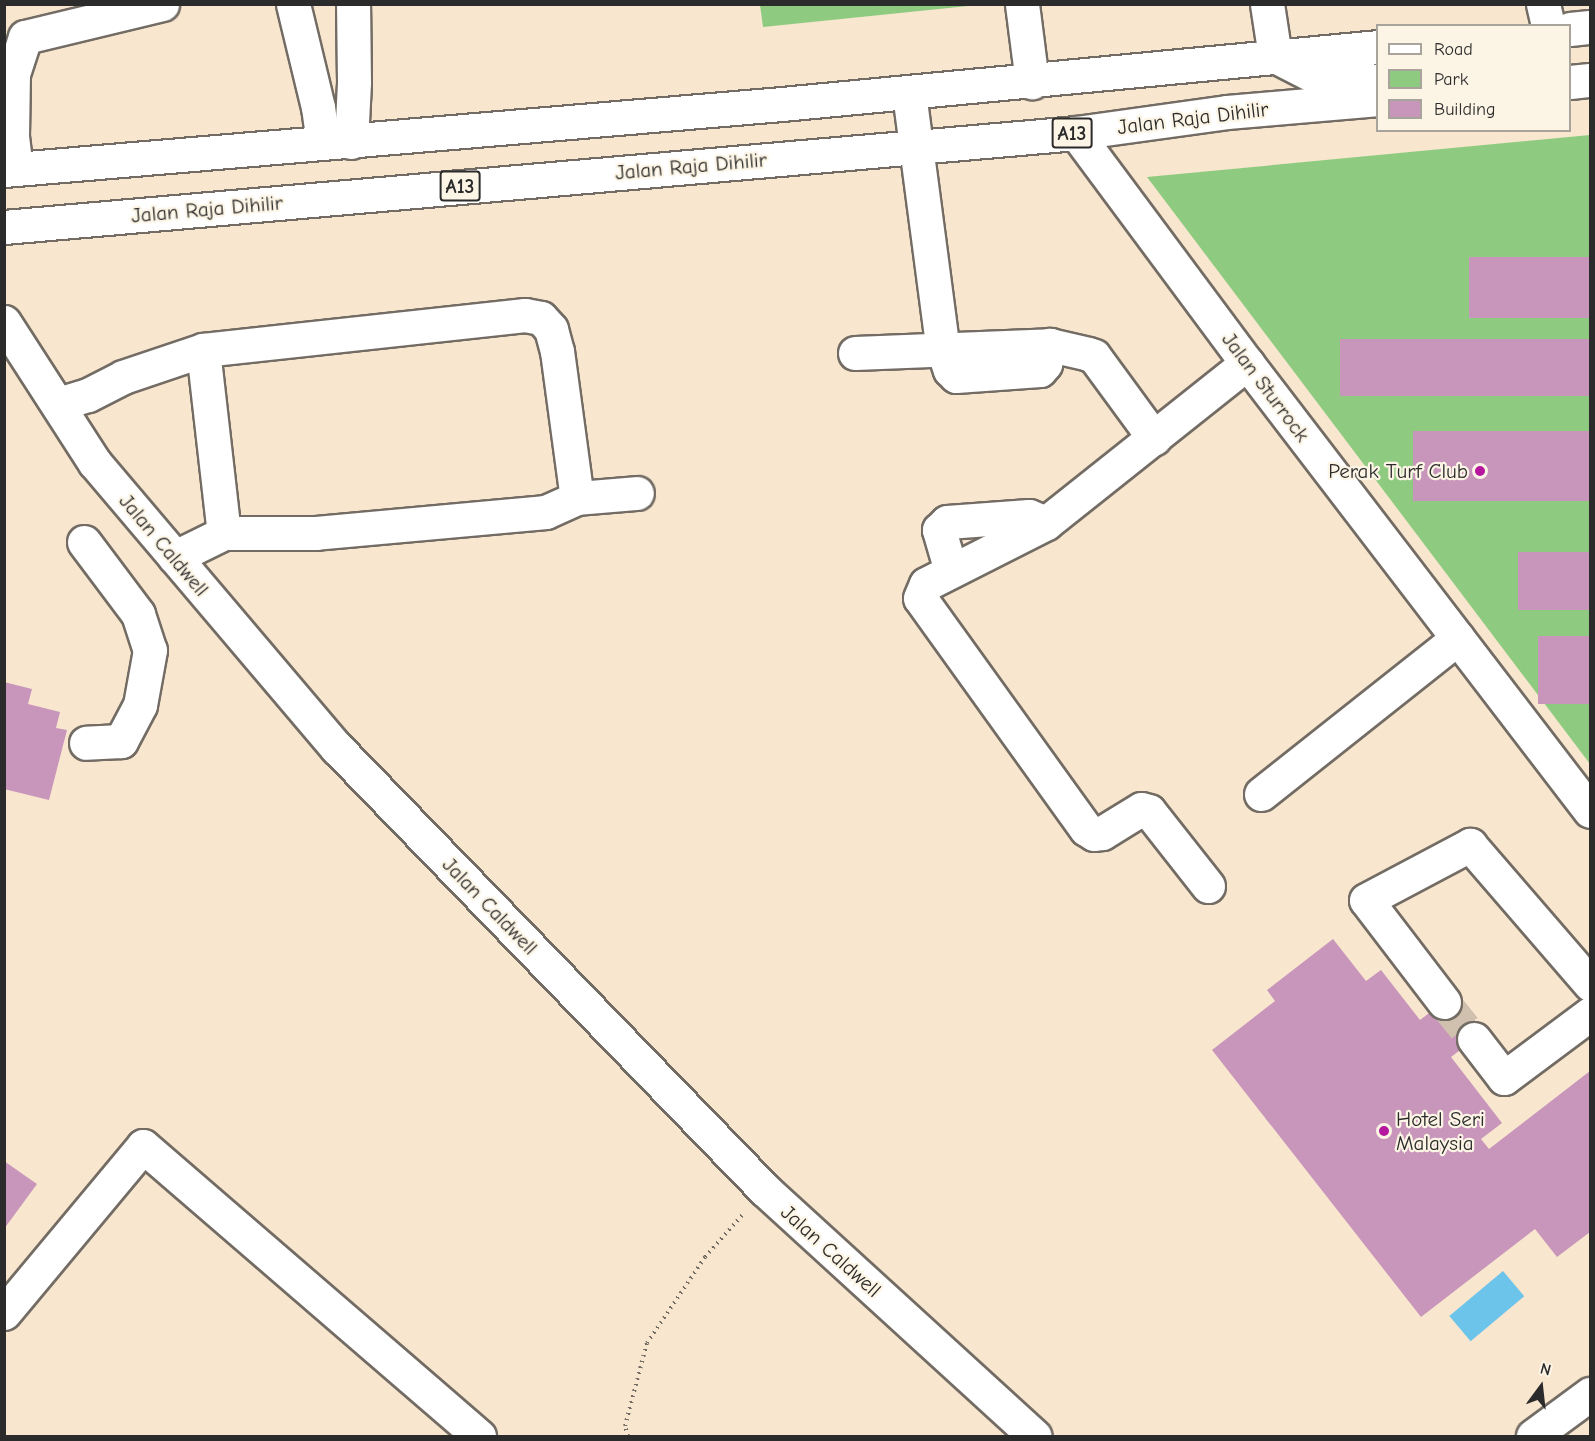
<!DOCTYPE html>
<style>
body{margin:0}
#map{position:relative;width:1595px;height:1441px;overflow:hidden;background:#f8e6ce;font-family:"Comic Neue",sans-serif}
div>[style]{position:absolute}
.green>*{inset:0;background:#8ecb81}
.water>*{inset:0;background:#6dc4ea;transform-origin:0 0}
.building>*{inset:0;background:#c896bb;transform-origin:0 0}
.minor-tunnel>*{height:33px;margin-top:-16.5px;transform-origin:0;background:repeating-linear-gradient(90deg,#cfc1ad 0 33px,transparent 0 49px)}
.path>*{height:4px;margin-top:-2px;transform-origin:0;background:repeating-linear-gradient(90deg,#736c64 0 1.5px,transparent 0 6px)}
.roads{filter:drop-shadow(2px 0 #736c64) drop-shadow(-2px 0 #736c64) drop-shadow(0 2px #736c64) drop-shadow(0 -2px #736c64)}
.minor>*{height:33px;margin:-16.5px;padding:0 16.5px;transform-origin:16.5px;border-radius:16.5px;background:#fff}
.major>*{height:33px;margin:-16.5px;padding:0 16.5px;transform-origin:16.5px;border-radius:16.5px;background:#fff}
.dots>*{width:16px;height:16px;translate:-50% -50%;box-sizing:border-box;border:3px solid #fcf5e5;border-radius:50%}
span{translate:-50% -50%;white-space:nowrap;text-align:center;line-height:1.15;-webkit-text-stroke:4.5px #fcf5e5;paint-order:stroke}
.shield-label span{padding:2px 4px;background:#fcf5e5;border:2px solid;border-radius:4px;-webkit-text-stroke-width:0}
.shield-label{font-size:20px;color:#2b2b2b;font-weight:700}
.street-label{font-size:21px;color:#2b2b2b}
.poi-label{font-size:21px;color:#2b2b2b}
.right{translate:-100% -50%;text-align:right}
.left{translate:0 -50%;text-align:left}
.frame{position:absolute;inset:0;border:6px solid #2b2b2b;pointer-events:none}
.legend{position:absolute;left:1376px;top:24px;width:195px;height:108px;box-sizing:border-box;background:#fcf5e5;border:2px solid #a8a49b;margin:0;padding:8px 10px;list-style:none;font-size:18px;color:#2b2b2b}
.legend li{display:flex;align-items:center;gap:12px;height:30px}
.legend b{width:30px;border:2px solid #a8a49b}
.north{position:absolute;left:1511px;top:1357px;width:60px;height:60px;-webkit-text-stroke:4px #fcf5e5;paint-order:stroke;rotate:15deg;font-size:16px;font-weight:700;line-height:24px;text-align:center;color:#2b2b2b}
.north::after{content:'';display:block;margin:auto;width:21px;height:27px;background:#2b2b2b;clip-path:polygon(50% 0,100% 100%,50% 72%,0 100%)}
</style>
<div id="map">
<div class="green">
<i style="clip-path:polygon(760px 5px,760px 4px,978px 5px,763px 27px)"></i>
<i style="clip-path:polygon(1590px 135px,1590px 764px,1147px 177px)"></i>
</div>
<div class="water">
<i style="left:1503px;top:1271px;width:33px;height:70px;rotate:50deg"></i>
</div>
<div class="building">
<i style="left:1590px;top:257px;width:61px;height:121px;rotate:90deg"></i>
<i style="left:1590px;top:339px;width:57px;height:250px;rotate:90deg"></i>
<i style="left:1590px;top:431px;width:70px;height:177px;rotate:90deg"></i>
<i style="left:1590px;top:552px;width:58px;height:72px;rotate:90deg"></i>
<i style="left:1590px;top:636px;width:68px;height:52px;rotate:90deg"></i>
<i style="clip-path:polygon(4px 682px,32px 689px,28px 704px,60px 712px,56px 728px,67px 730px,49px 800px,4px 789px)"></i>
<i style="clip-path:polygon(1333px 939px,1366px 981px,1381px 970px,1420px 1020px,1454px 994px,1484px 1032px,1451px 1057px,1502px 1123px,1481px 1139px,1489px 1149px,1590px 1071px,1590px 1232px,1557px 1257px,1535px 1229px,1421px 1317px,1212px 1050px,1275px 1001px,1267px 990px)"></i>
<i style="clip-path:polygon(4px 1161px,37px 1184px,4px 1229px)"></i>
</div>
<div class="minor-tunnel">
<i style="left:1444px;top:1002px;width:48px;rotate:51deg"></i>
</div>
<div class="path">
<i style="left:628px;top:1436px;width:10px;rotate:-107deg"></i>
<i style="left:625px;top:1426px;width:86px;rotate:-75.2deg"></i>
<i style="left:647px;top:1343px;width:104px;rotate:-56deg"></i>
<i style="left:705px;top:1257px;width:59px;rotate:-48.4deg"></i>
</div>
<div class="roads">
<div class="minor">
<i style="left:293px;top:4px;width:106px;rotate:76.4deg"></i>
<i style="left:318px;top:107px;width:34px;rotate:82deg"></i>
<i style="left:1022px;top:4px;width:79px;rotate:82.7deg"></i>
<i style="left:1267px;top:4px;width:53px;rotate:81.3deg"></i>
<i style="left:1543px;top:4px;width:23px;rotate:77deg"></i>
<i style="left:909px;top:93px;width:259px;rotate:82.5deg"></i>
<i style="left:943px;top:350px;width:21px;rotate:71deg"></i>
<i style="left:950px;top:370px;width:8px;rotate:45deg"></i>
<i style="left:956px;top:376px;width:84px;rotate:-4.1deg"></i>
<i style="left:1040px;top:370px;width:8px;rotate:-50deg"></i>
<i style="left:1045px;top:364px;width:20px;rotate:-75deg"></i>
<i style="left:1076px;top:133px;width:287px;rotate:53.4deg"></i>
<i style="left:1247px;top:363px;width:564px;rotate:52.56deg"></i>
<i style="left:351px;top:142px;width:60px;rotate:-87.1deg"></i>
<i style="left:354px;top:82px;width:78px;rotate:-90.7deg"></i>
<i style="left:16px;top:169px;width:33px;rotate:-97deg"></i>
<i style="left:12px;top:136px;width:62px;rotate:-89.1deg"></i>
<i style="left:13px;top:74px;width:39px;rotate:-72deg"></i>
<i style="left:25px;top:37px;width:141px;rotate:-13.5deg"></i>
<i style="left:4px;top:322px;width:168px;rotate:57.2deg"></i>
<i style="left:95px;top:463px;width:374px;rotate:49.7deg"></i>
<i style="left:337px;top:748px;width:615px;rotate:45.92deg"></i>
<i style="left:765px;top:1190px;width:365px;rotate:42.4deg"></i>
<i style="left:203px;top:350px;width:184px;rotate:83.5deg"></i>
<i style="left:855px;top:353px;width:195px;rotate:-2.3deg"></i>
<i style="left:1050px;top:345px;width:39px;rotate:13deg"></i>
<i style="left:1088px;top:354px;width:6px;rotate:18deg"></i>
<i style="left:1094px;top:356px;width:102px;rotate:53.8deg"></i>
<i style="left:58px;top:404px;width:31px;rotate:-17deg"></i>
<i style="left:88px;top:395px;width:39px;rotate:-27deg"></i>
<i style="left:123px;top:377px;width:84px;rotate:-18.6deg"></i>
<i style="left:203px;top:350px;width:324px;rotate:-6.2deg"></i>
<i style="left:525px;top:315px;width:16px;rotate:11deg"></i>
<i style="left:541px;top:318px;width:15px;rotate:48deg"></i>
<i style="left:551px;top:329px;width:23px;rotate:75deg"></i>
<i style="left:557px;top:351px;width:148px;rotate:82.3deg"></i>
<i style="left:577px;top:498px;width:34px;rotate:156deg"></i>
<i style="left:546px;top:512px;width:231px;rotate:174.8deg"></i>
<i style="left:316px;top:533px;width:92px;rotate:180deg"></i>
<i style="left:224px;top:533px;width:55px;rotate:153.9deg"></i>
<i style="left:577px;top:498px;width:60px;rotate:-4.8deg"></i>
<i style="left:84px;top:542px;width:90px;rotate:53.1deg"></i>
<i style="left:138px;top:614px;width:38px;rotate:72deg"></i>
<i style="left:150px;top:650px;width:56px;rotate:100.3deg"></i>
<i style="left:140px;top:705px;width:41px;rotate:117.8deg"></i>
<i style="left:121px;top:741px;width:35px;rotate:177deg"></i>
<i style="left:951px;top:571px;width:43px;rotate:-106.3deg"></i>
<i style="left:939px;top:530px;width:11px;rotate:-45deg"></i>
<i style="left:947px;top:522px;width:82px;rotate:-4.2deg"></i>
<i style="left:1029px;top:516px;width:18px;rotate:22deg"></i>
<i style="left:1261px;top:794px;width:251px;rotate:-38.4deg"></i>
<i style="left:1208px;top:886px;width:95px;rotate:-128.2deg"></i>
<i style="left:1149px;top:811px;width:8px;rotate:-166deg"></i>
<i style="left:1141px;top:809px;width:46px;rotate:148.4deg"></i>
<i style="left:1102px;top:833px;width:8px;rotate:173deg"></i>
<i style="left:1094px;top:834px;width:9px;rotate:-148deg"></i>
<i style="left:1086px;top:829px;width:284px;rotate:-125.7deg"></i>
<i style="left:920px;top:598px;width:15px;rotate:-67deg"></i>
<i style="left:926px;top:584px;width:135px;rotate:-26.9deg"></i>
<i style="left:1046px;top:523px;width:257px;rotate:-38.5deg"></i>
<i style="left:1444px;top:1002px;width:128px;rotate:-127.4deg"></i>
<i style="left:1366px;top:900px;width:118px;rotate:-27.9deg"></i>
<i style="left:1470px;top:845px;width:184px;rotate:49.2deg"></i>
<i style="left:1474px;top:1039px;width:49px;rotate:52.4deg"></i>
<i style="left:1504px;top:1078px;width:107px;rotate:-36.7deg"></i>
<i style="left:4px;top:1313px;width:217px;rotate:-50.2deg"></i>
<i style="left:143px;top:1146px;width:444px;rotate:40.8deg"></i>
<i style="left:1533px;top:1436px;width:71px;rotate:-36.4deg"></i>
</div>
<div class="major">
<i style="left:1570px;top:29px;width:20px;rotate:-6deg"></i>
<i style="left:1275px;top:56px;width:51px;rotate:27.1deg"></i>
<i style="left:1320px;top:79px;width:58px;rotate:2deg"></i>
<i style="left:1570px;top:82px;width:20px;rotate:-6deg"></i>
<i style="left:4px;top:170px;width:781px;rotate:-4.85deg"></i>
<i style="left:782px;top:104px;width:599px;rotate:-5.46deg"></i>
<i style="left:4px;top:227px;width:1076px;rotate:-5.01deg"></i>
<i style="left:1076px;top:133px;width:152px;rotate:-7.9deg"></i>
<i style="left:1227px;top:112px;width:152px;rotate:-4.9deg"></i>
</div>
</div>
<div class="dots">
<i style="left:1480px;top:471px;background:#b5179e"></i>
<i style="left:1384px;top:1131px;background:#b5179e"></i>
</div>
<div class="shield-label">
<span style="left:1072px;top:133px">A13</span>
<span style="left:460px;top:186px">A13</span>
</div>
<div class="street-label">
<span style="left:1193px;top:118px;rotate:-7deg">Jalan Raja Dihilir</span>
<span style="left:691px;top:166px;rotate:-5deg">Jalan Raja Dihilir</span>
<span style="left:207px;top:209px;rotate:-5deg">Jalan Raja Dihilir</span>
<span style="left:1266px;top:387px;rotate:53deg">Jalan Sturrock</span>
<span style="left:164px;top:545px;rotate:50deg">Jalan Caldwell</span>
<span style="left:490px;top:906px;rotate:46deg">Jalan Caldwell</span>
<span style="left:831px;top:1251px;rotate:42deg">Jalan Caldwell</span>
</div>
<div class="poi-label">
<span class="right" style="left:1468px;top:471px">Perak Turf Club</span>
<span class="left" style="left:1396px;top:1131px">Hotel Seri<br>Malaysia</span>
</div>
<div class="frame"></div>
<ul class="legend">
<li><b style="height:8px;background:#fff"></b>Road</li>
<li><b style="height:16px;background:#8ecb81"></b>Park</li>
<li><b style="height:16px;background:#c896bb"></b>Building</li>
</ul>
<div class="north">N</div>
</div>
